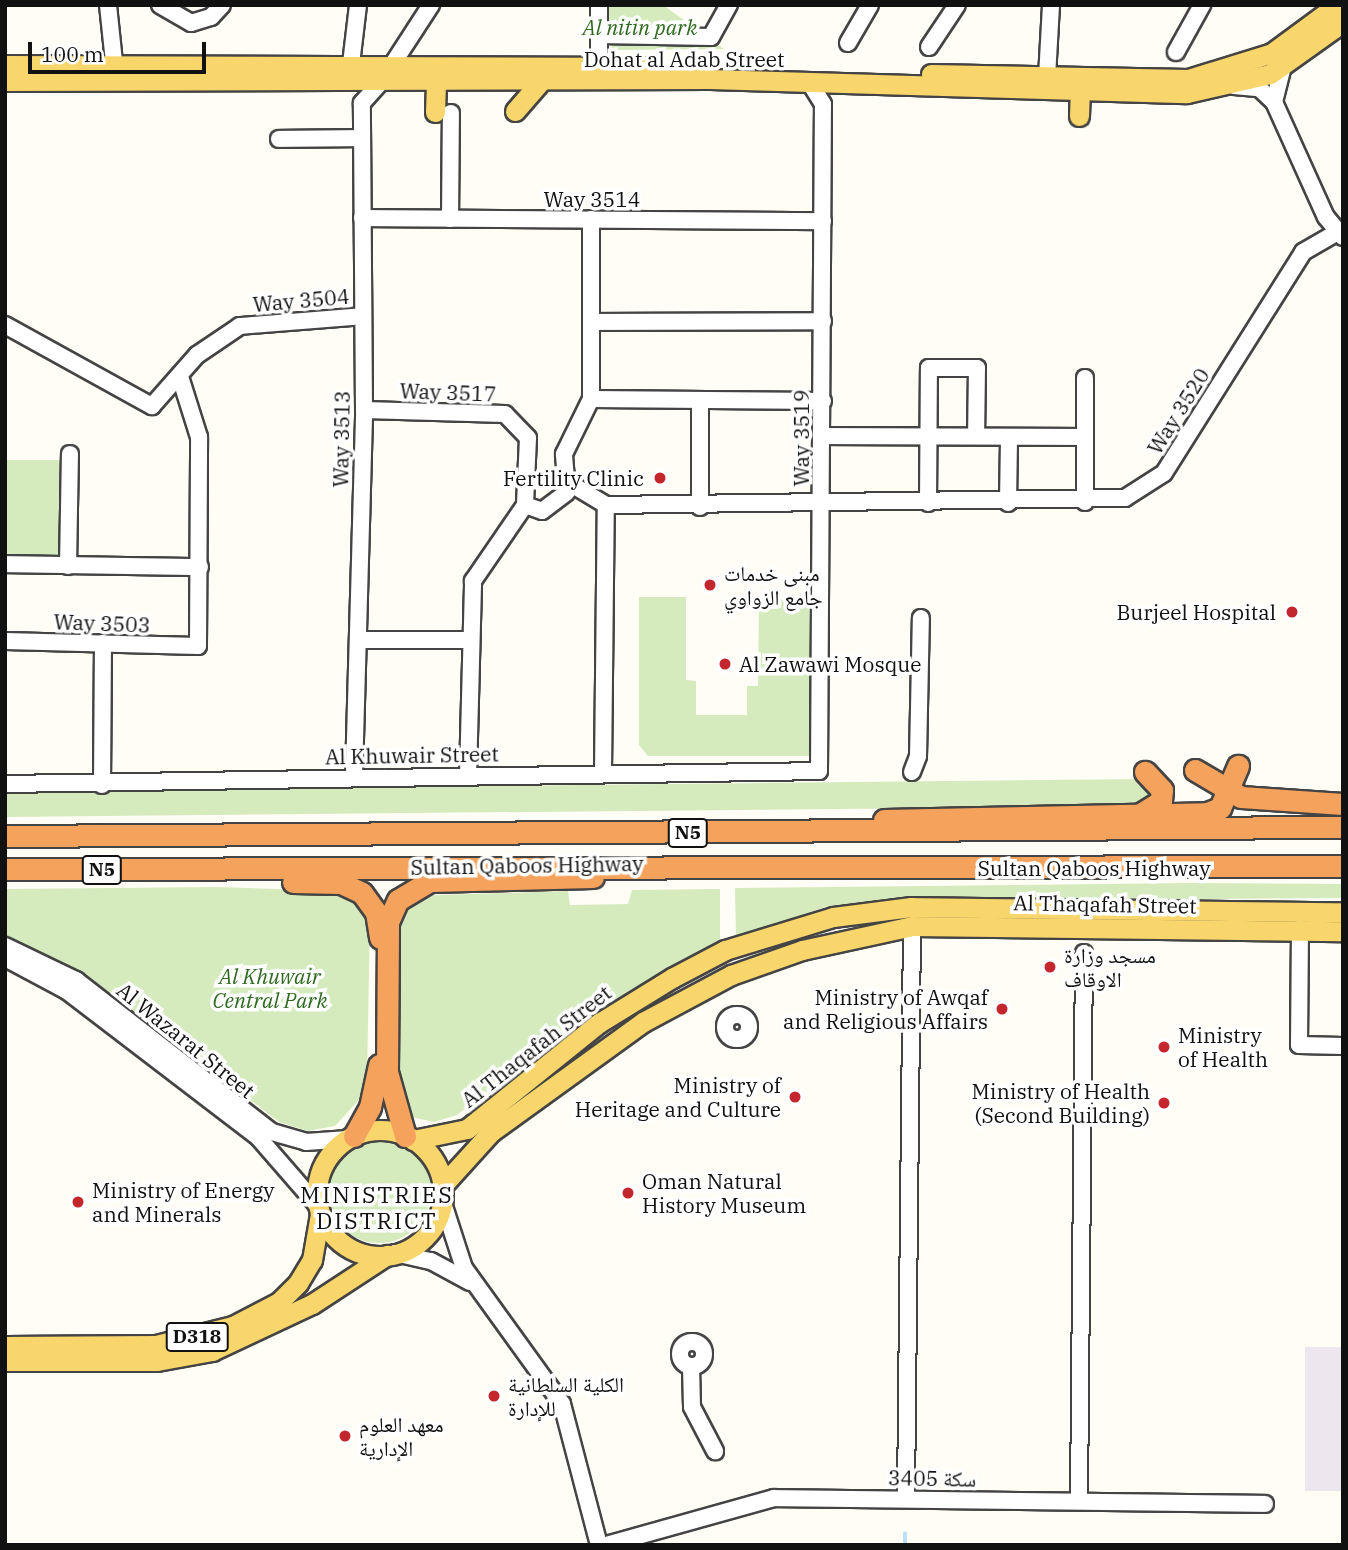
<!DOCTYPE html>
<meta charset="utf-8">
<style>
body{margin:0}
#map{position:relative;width:1348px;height:1550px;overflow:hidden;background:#fffdf5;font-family:"IBM Plex Serif","Noto Naskh Arabic",serif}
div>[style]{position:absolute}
.industrial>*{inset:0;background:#eee6ef;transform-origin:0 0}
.green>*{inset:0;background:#d5ebbd;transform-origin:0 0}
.round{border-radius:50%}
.stream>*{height:3.5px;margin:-1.75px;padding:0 1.75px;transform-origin:1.75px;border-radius:1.75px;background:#b9e0f7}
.roads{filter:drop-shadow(2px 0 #444) drop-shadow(-2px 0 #444) drop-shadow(0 2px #444) drop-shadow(0 -2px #444)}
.minor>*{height:16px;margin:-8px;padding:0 8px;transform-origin:8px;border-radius:8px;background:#fff}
.minor>.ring{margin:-8px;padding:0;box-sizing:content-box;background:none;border:16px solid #fff;border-radius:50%}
.major>*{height:19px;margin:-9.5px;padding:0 9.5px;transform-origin:9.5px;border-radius:9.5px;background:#f9d66b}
.major>.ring{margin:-9.5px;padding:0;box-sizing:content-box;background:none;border:19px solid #f9d66b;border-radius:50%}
.highway>*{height:21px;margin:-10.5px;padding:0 10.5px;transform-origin:10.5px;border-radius:10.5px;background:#f5a25d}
.dots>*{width:19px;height:19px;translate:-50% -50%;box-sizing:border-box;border:4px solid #fff;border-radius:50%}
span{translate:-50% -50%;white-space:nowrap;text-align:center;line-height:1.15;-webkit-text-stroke:7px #fff;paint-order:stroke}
.shield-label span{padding:2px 5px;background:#fff;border:2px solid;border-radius:5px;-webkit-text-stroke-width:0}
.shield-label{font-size:19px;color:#111;font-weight:700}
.park-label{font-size:21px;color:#2f6b1f;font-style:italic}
.street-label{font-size:21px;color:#111}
.poi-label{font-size:21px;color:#111}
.right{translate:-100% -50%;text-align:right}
.left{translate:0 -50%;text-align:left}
.neighbourhood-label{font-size:23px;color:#111;letter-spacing:2px}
.frame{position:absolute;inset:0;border:7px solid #111;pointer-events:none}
.scale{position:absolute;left:28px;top:42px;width:178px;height:32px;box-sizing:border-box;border:4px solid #111;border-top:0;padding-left:9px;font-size:21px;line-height:24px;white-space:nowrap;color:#111;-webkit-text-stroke:5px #fff;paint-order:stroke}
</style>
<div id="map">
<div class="industrial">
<i style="left:1343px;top:1347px;width:144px;height:38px;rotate:90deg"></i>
</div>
<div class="green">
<i style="clip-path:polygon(605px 5px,663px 5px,724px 49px,612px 50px)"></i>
<i style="left:5px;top:460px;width:55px;height:97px"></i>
<i style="clip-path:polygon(639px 597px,686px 597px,686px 680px,696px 681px,696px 715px,747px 715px,747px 686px,758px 686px,759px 599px,816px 599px,815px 750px,809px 756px,648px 756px,639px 745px)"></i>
<i style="clip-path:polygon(1144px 779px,1156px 794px,1144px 806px,5px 817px,5px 791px)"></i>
<i style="clip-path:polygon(1190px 883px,1343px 884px,1343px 898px,868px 902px,825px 907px,736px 938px,735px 888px)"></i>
<i style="clip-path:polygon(216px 887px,344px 891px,362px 901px,370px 922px,367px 1076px,358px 1101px,335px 1126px,308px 1131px,279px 1122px,83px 972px,5px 935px,5px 889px)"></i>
<i style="clip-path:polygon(720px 889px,720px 941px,576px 1021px,457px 1115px,434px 1122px,407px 1116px,397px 1098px,398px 918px,410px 896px,568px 891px,570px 905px,628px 904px,632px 890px)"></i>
<i class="round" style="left:327px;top:1139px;width:104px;height:104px"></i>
</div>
<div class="stream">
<i style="left:905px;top:1545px;width:11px;rotate:-90deg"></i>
</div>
<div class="roads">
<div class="minor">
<i style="left:108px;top:5px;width:57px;rotate:84deg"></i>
<i style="left:160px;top:5px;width:36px;rotate:30deg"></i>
<i style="left:191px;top:23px;width:21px;rotate:-17deg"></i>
<i style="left:211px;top:17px;width:16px;rotate:-47deg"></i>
<i style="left:599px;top:5px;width:61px;rotate:90deg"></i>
<i style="left:599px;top:35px;width:112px;rotate:1deg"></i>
<i style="left:711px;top:37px;width:37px;rotate:-61deg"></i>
<i style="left:848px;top:43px;width:44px;rotate:-59.9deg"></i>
<i style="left:929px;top:47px;width:50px;rotate:-56.3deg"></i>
<i style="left:1176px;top:52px;width:54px;rotate:-61deg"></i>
<i style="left:351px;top:64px;width:59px;rotate:-83.2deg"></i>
<i style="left:392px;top:65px;width:72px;rotate:-57deg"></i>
<i style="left:1283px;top:66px;width:37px;rotate:104deg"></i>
<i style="left:1274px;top:102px;width:126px;rotate:65.7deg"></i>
<i style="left:1326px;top:217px;width:26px;rotate:50deg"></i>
<i style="left:1047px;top:77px;width:72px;rotate:-86.8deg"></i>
<i style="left:1234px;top:86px;width:25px;rotate:5deg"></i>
<i style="left:1259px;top:88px;width:21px;rotate:43deg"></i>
<i style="left:279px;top:139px;width:82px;rotate:-0.7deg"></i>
<i style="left:362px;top:218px;width:461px;rotate:0.4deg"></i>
<i style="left:450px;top:219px;width:106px;rotate:-89.5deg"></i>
<i style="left:591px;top:322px;width:232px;rotate:-0.2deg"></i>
<i style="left:5px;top:325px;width:168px;rotate:28.9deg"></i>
<i style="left:152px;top:406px;width:68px;rotate:-48.6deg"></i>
<i style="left:197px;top:355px;width:52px;rotate:-34deg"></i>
<i style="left:240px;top:326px;width:123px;rotate:-4.6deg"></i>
<i style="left:591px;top:399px;width:232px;rotate:0.5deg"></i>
<i style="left:364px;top:410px;width:141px;rotate:1.6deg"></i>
<i style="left:505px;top:414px;width:33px;rotate:46deg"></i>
<i style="left:528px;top:438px;width:67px;rotate:92.6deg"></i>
<i style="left:525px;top:505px;width:18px;rotate:19deg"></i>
<i style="left:542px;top:511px;width:31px;rotate:-37deg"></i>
<i style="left:822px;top:436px;width:263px;rotate:0.2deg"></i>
<i style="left:566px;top:481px;width:47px;rotate:31deg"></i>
<i style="left:606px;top:505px;width:519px;rotate:-0.77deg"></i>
<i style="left:1125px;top:498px;width:46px;rotate:-32.7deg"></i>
<i style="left:1164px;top:473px;width:261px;rotate:-57.8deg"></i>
<i style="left:1303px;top:252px;width:39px;rotate:-30deg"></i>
<i style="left:567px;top:490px;width:36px;rotate:-95deg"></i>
<i style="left:564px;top:454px;width:61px;rotate:-63.9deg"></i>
<i style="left:591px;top:399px;width:180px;rotate:-90deg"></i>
<i style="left:1085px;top:502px;width:124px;rotate:-90deg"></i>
<i style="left:928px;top:503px;width:135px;rotate:-89.6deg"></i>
<i style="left:929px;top:368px;width:48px"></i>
<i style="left:977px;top:368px;width:68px;rotate:90.8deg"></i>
<i style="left:1008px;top:503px;width:66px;rotate:-89.1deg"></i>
<i style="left:700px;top:507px;width:107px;rotate:-90deg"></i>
<i style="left:5px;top:564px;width:195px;rotate:0.9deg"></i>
<i style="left:68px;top:566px;width:112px;rotate:-89deg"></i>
<i style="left:358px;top:640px;width:113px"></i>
<i style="left:5px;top:641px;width:193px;rotate:1.5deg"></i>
<i style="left:198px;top:646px;width:209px;rotate:-89.7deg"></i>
<i style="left:199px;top:437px;width:60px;rotate:-107.5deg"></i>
<i style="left:603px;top:772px;width:267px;rotate:-89.4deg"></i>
<i style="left:912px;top:772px;width:17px;rotate:-69deg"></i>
<i style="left:918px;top:756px;width:138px;rotate:-88.8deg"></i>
<i style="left:354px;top:775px;width:365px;rotate:-88.4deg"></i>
<i style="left:364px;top:410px;width:307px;rotate:-90.4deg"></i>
<i style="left:362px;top:103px;width:31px;rotate:-48deg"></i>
<i style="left:468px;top:776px;width:195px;rotate:-88.5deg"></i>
<i style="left:473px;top:581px;width:92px;rotate:-55.6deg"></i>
<i style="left:5px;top:784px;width:814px;rotate:-0.91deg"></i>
<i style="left:819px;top:771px;width:667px;rotate:-89.66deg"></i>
<i style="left:823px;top:104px;width:25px;rotate:-122deg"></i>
<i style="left:102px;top:785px;width:142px;rotate:-89.6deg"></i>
<i style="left:1300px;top:929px;width:116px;rotate:90.5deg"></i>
<i style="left:1299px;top:1045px;width:44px;rotate:1.3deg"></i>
<i style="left:5px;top:946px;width:79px;rotate:25.6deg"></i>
<i style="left:76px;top:980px;width:248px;rotate:37.8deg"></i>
<i style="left:272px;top:1132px;width:35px;rotate:16deg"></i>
<i style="left:306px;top:1142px;width:42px;rotate:-4.1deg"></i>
<i style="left:5px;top:958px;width:70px;rotate:28deg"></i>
<i style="left:67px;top:991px;width:240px;rotate:37.4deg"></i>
<i style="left:258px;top:1137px;width:91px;rotate:49deg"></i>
<i class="ring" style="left:725px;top:1015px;width:8px;height:8px"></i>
<i style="left:442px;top:1200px;width:71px;rotate:72.1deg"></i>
<i style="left:464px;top:1268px;width:168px;rotate:54.2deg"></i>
<i style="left:562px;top:1404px;width:146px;rotate:75.3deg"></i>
<i style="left:395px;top:1253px;width:37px;rotate:13deg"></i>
<i style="left:431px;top:1261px;width:44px;rotate:28.3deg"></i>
<i class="ring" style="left:680px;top:1342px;width:8px;height:8px"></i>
<i style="left:691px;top:1366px;width:41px;rotate:88.6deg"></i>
<i style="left:692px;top:1407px;width:50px;rotate:62.4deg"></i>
<i style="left:906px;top:1498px;width:572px;rotate:-89.4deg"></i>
<i style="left:1079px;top:1501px;width:548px;rotate:-89.48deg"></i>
<i style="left:606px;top:1545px;width:174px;rotate:-15.6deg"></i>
<i style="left:774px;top:1498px;width:491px;rotate:0.7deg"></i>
</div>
<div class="major">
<i style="left:5px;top:65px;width:648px;rotate:0.18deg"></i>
<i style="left:931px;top:74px;width:257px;rotate:1.1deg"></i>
<i style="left:1188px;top:79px;width:88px;rotate:-17.2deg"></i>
<i style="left:1272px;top:53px;width:81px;rotate:-36.4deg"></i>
<i style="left:5px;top:81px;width:705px;rotate:-0.16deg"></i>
<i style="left:710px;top:79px;width:477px;rotate:1.7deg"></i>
<i style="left:1187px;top:93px;width:85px;rotate:-12.9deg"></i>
<i style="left:1270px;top:74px;width:90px;rotate:-35.5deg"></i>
<i style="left:515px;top:111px;width:40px;rotate:-49deg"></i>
<i style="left:435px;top:112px;width:32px;rotate:-88deg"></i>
<i style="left:1079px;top:116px;width:24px;rotate:-88deg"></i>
<i class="ring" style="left:317px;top:1130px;width:107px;height:107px"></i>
<i style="left:413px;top:1140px;width:55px;rotate:-11.5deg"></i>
<i style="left:467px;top:1129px;width:169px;rotate:-38.8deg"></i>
<i style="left:599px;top:1023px;width:86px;rotate:-31.7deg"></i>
<i style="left:672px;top:978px;width:60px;rotate:-27.8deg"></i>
<i style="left:725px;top:950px;width:113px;rotate:-17deg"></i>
<i style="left:833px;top:917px;width:79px;rotate:-7.3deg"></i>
<i style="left:911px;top:907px;width:432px;rotate:0.7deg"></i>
<i style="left:442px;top:1186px;width:73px;rotate:-47.8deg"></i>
<i style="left:491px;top:1132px;width:188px;rotate:-35.9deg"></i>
<i style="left:643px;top:1022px;width:100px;rotate:-28.1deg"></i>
<i style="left:731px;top:975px;width:75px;rotate:-19.4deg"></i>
<i style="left:802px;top:950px;width:113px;rotate:-12.3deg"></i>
<i style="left:912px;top:926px;width:431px;rotate:0.7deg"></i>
<i style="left:5px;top:1346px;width:151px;rotate:-0.4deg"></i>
<i style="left:156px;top:1345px;width:79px;rotate:-13.9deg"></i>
<i style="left:233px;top:1326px;width:52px;rotate:-27.6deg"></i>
<i style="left:279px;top:1302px;width:27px;rotate:-45deg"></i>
<i style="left:298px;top:1283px;width:27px;rotate:-59deg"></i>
<i style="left:312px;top:1260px;width:47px;rotate:-80.1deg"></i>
<i style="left:5px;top:1361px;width:152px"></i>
<i style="left:157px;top:1361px;width:56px;rotate:-10.3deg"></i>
<i style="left:212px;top:1351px;width:110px;rotate:-25.2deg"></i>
<i style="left:312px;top:1304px;width:90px;rotate:-33.2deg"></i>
</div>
<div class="highway">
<i style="left:1195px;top:770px;width:53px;rotate:30.4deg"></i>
<i style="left:1241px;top:797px;width:102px;rotate:3.9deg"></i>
<i style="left:1139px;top:815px;width:26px;rotate:-32deg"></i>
<i style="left:1161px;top:801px;width:11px;rotate:-85deg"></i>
<i style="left:1162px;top:790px;width:25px;rotate:-133deg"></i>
<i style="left:884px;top:820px;width:323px;rotate:-1.2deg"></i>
<i style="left:1207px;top:813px;width:14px;rotate:-21deg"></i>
<i style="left:1220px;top:808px;width:46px;rotate:-66.8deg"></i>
<i style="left:5px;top:836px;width:1338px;rotate:-0.39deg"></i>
<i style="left:5px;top:869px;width:1338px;rotate:-0.13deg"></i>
<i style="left:293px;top:882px;width:48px;rotate:1.2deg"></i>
<i style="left:341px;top:883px;width:23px;rotate:25deg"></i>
<i style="left:362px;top:893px;width:24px;rotate:54deg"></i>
<i style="left:376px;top:912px;width:26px;rotate:81deg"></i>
<i style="left:354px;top:1136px;width:33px;rotate:-61deg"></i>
<i style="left:370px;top:1107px;width:43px;rotate:-77.9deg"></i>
<i style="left:405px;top:1136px;width:66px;rotate:-105.7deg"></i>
<i style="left:387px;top:1072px;width:150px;rotate:-89.6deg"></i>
<i style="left:388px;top:922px;width:24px;rotate:-66deg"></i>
<i style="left:398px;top:900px;width:37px;rotate:-31deg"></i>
<i style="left:430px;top:881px;width:163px;rotate:-1.4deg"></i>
</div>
</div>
<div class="dots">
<i style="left:660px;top:478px;background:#c4262e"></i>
<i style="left:710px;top:585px;background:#c4262e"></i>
<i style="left:1292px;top:612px;background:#c4262e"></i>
<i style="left:725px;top:664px;background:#c4262e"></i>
<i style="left:1050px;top:967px;background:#c4262e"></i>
<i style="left:1002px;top:1009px;background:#c4262e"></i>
<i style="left:1164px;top:1047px;background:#c4262e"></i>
<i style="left:795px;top:1097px;background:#c4262e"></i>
<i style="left:1164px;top:1103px;background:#c4262e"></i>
<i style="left:628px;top:1193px;background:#c4262e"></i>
<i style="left:78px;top:1202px;background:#c4262e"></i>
<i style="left:494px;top:1396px;background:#c4262e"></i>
<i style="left:345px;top:1436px;background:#c4262e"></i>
</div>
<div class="shield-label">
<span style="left:688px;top:833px">N5</span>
<span style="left:102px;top:870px">N5</span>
<span style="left:197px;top:1337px">D318</span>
</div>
<div class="park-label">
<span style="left:640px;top:27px">Al nitin park</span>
<span style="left:270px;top:988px">Al Khuwair<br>Central Park</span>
</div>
<div class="street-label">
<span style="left:684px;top:59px">Dohat al Adab Street</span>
<span style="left:592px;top:199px">Way 3514</span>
<span style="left:301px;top:300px;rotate:-5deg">Way 3504</span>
<span style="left:448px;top:392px;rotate:2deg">Way 3517</span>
<span style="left:1178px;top:411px;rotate:-58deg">Way 3520</span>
<span style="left:801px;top:438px;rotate:-90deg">Way 3519</span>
<span style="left:341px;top:439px;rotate:-89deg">Way 3513</span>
<span style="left:102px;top:623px;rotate:2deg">Way 3503</span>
<span style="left:412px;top:755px;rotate:-1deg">Al Khuwair Street</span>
<span style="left:527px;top:865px;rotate:-1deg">Sultan Qaboos Highway</span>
<span style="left:1094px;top:868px">Sultan Qaboos Highway</span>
<span style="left:1105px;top:904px;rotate:1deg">Al Thaqafah Street</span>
<span style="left:186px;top:1040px;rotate:39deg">Al Wazarat Street</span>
<span style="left:536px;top:1046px;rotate:-38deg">Al Thaqafah Street</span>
<span style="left:932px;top:1478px;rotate:1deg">سكة 3405</span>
</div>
<div class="poi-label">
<span class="right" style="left:644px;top:478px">Fertility Clinic</span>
<span class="left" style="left:724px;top:585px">مبنى خدمات<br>جامع الزواوي</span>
<span class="right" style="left:1276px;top:612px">Burjeel Hospital</span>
<span class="left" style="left:739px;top:664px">Al Zawawi Mosque</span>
<span class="left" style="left:1064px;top:967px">مسجد وزارة<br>الاوقاف</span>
<span class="right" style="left:988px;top:1009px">Ministry of Awqaf<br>and Religious Affairs</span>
<span class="left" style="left:1178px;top:1047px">Ministry<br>of Health</span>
<span class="right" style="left:781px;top:1097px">Ministry of<br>Heritage and Culture</span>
<span class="right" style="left:1150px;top:1103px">Ministry of Health<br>(Second Building)</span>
<span class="left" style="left:642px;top:1193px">Oman Natural<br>History Museum</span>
<span class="left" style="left:92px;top:1202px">Ministry of Energy<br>and Minerals</span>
<span class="left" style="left:508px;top:1396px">الكلية السلطانية<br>للإدارة</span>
<span class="left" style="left:359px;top:1436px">معهد العلوم<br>الإدارية</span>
</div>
<div class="neighbourhood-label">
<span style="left:377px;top:1207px">MINISTRIES<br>DISTRICT</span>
</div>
<div class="frame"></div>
<div class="scale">100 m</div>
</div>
